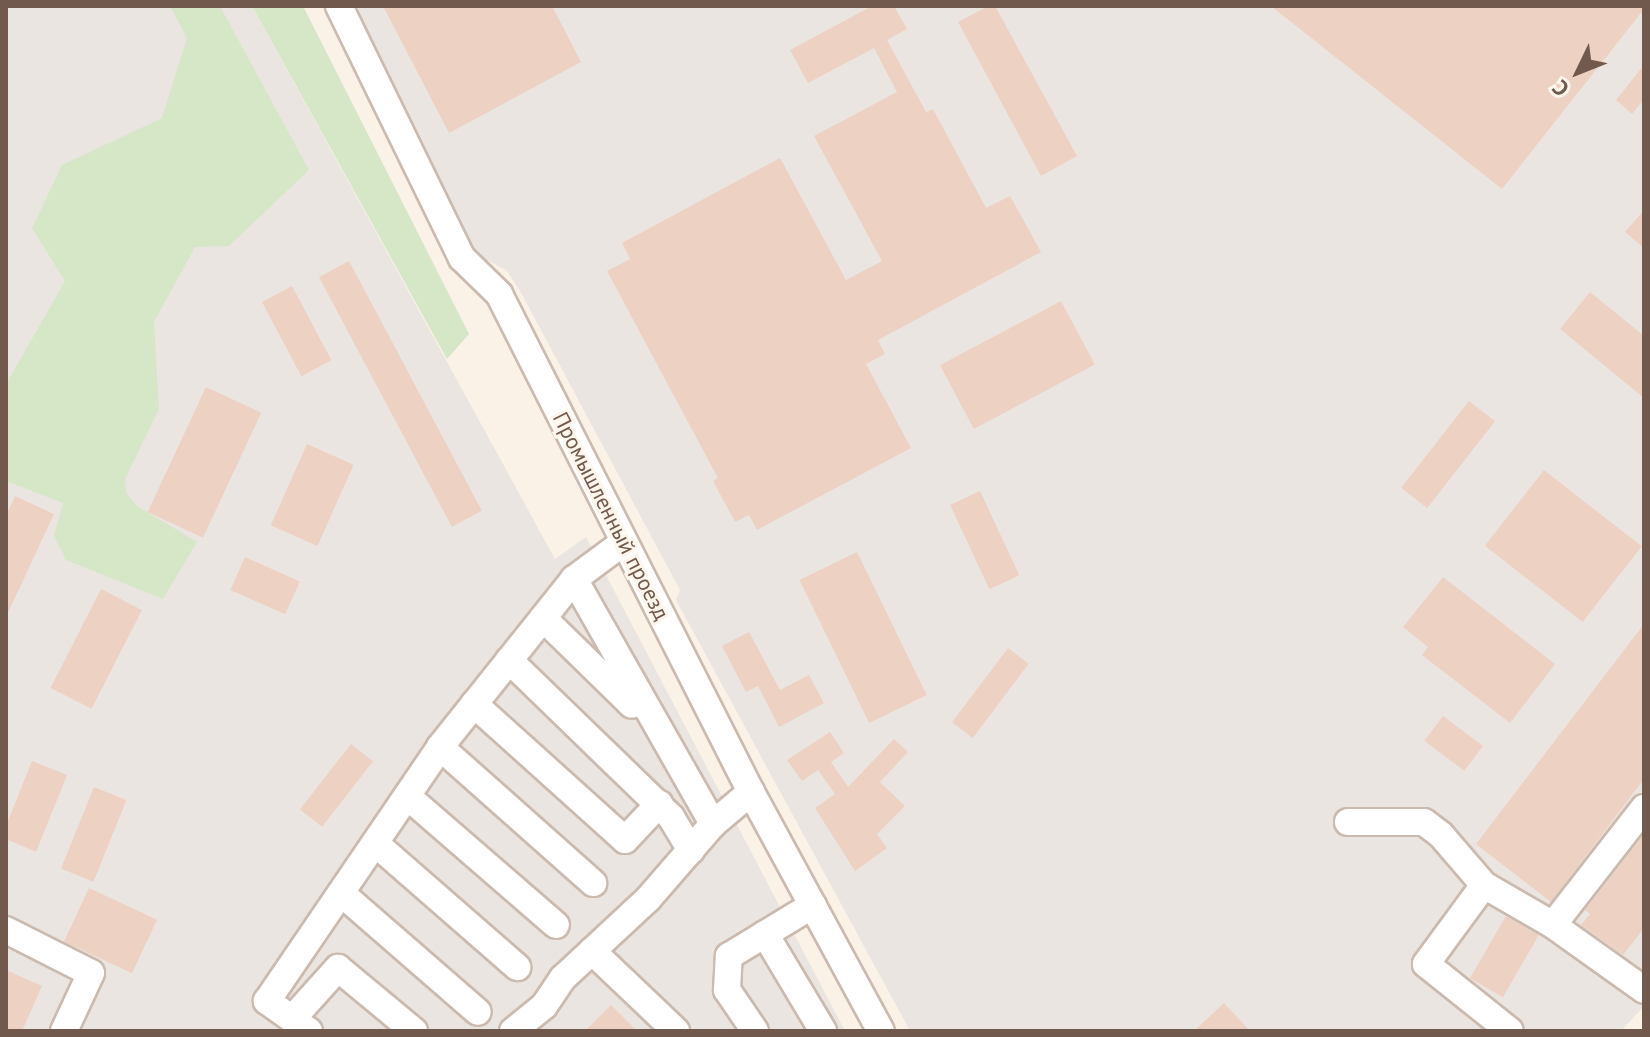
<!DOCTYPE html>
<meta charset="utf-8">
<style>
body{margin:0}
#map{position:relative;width:1650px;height:1037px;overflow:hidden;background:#faf2e7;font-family:"PT Sans",sans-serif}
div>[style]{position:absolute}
.industrial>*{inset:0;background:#ebe5e1}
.green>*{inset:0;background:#d5e7c7}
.building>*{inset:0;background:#edd1c2;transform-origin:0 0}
.roads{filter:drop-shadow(2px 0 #cbbaae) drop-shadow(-2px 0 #cbbaae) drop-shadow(0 2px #cbbaae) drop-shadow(0 -2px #cbbaae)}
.minor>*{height:26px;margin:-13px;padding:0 13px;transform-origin:13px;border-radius:13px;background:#fff}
span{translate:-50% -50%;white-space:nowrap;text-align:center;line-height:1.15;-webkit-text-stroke:6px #fdf6ed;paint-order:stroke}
.street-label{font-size:22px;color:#72594e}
.frame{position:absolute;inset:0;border:8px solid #72594e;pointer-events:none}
.north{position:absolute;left:1538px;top:32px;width:80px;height:80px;-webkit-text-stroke:6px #fdf6ed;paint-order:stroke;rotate:227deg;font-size:22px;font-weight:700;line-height:32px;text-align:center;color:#72594e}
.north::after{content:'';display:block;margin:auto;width:28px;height:36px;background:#72594e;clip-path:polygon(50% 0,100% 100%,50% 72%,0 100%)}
</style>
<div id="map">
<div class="industrial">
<i style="clip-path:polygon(6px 6px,252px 6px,555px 559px,586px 537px,845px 1031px,6px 1031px)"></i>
<i style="clip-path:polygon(353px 6px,1644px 6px,1644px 1006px,1621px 1031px,910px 1031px,676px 600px,680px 590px,519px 289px,506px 270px,475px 254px)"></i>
</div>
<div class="green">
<i style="clip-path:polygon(170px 6px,220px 6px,309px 170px,229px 246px,195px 247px,154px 322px,159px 409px,125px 479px,126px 493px,137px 506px,197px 542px,163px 599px,66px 560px,54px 536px,63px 503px,6px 481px,6px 384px,65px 281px,32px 228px,62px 165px,162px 118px,187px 38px)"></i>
<i style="clip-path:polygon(252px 6px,303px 6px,469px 334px,447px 359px)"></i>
</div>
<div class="building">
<i style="clip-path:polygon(383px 6px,552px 6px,581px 62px,449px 133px)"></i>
<i style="clip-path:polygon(872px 6px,894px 6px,907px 29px,887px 40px,926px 112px,933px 109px,986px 208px,1010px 196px,1041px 252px,878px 340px,885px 354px,866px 364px,911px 448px,757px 530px,749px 515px,735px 522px,713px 481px,718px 478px,607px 271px,630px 259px,622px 243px,780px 158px,846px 280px,882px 261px,814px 136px,897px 92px,874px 48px,808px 83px,790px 50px)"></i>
<i style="clip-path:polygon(988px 6px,995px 6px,1077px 156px,1041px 176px,958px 22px)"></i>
<i style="clip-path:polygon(1271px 6px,1644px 6px,1644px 9px,1502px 189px)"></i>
<i style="clip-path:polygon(1644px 65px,1644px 99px,1632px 114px,1616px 100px)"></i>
<i style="clip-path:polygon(1644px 210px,1644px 248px,1625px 232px)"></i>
<i style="left:349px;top:261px;width:283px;height:34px;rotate:62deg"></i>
<i style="left:292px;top:286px;width:84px;height:34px;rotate:62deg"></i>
<i style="clip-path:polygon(1590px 292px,1644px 336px,1644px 398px,1560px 329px)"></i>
<i style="left:1061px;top:301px;width:72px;height:137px;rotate:62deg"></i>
<i style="left:206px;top:387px;width:61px;height:138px;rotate:25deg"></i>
<i style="left:1469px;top:401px;width:33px;height:110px;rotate:38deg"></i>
<i style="left:307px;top:444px;width:51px;height:89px;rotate:24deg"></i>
<i style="left:1544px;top:470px;width:124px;height:96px;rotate:38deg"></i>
<i style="left:980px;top:491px;width:93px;height:33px;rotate:65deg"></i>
<i style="clip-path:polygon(15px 496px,54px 514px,6px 617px,6px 516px)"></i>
<i style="left:857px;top:552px;width:159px;height:64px;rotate:64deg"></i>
<i style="left:245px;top:557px;width:60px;height:36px;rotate:24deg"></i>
<i style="clip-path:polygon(1443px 577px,1555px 664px,1510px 723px,1422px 655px,1428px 647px,1403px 627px)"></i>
<i style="left:101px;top:589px;width:46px;height:111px;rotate:27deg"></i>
<i style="clip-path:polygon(1644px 624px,1644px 779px,1551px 902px,1476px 844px)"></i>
<i style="clip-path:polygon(749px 632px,780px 690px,809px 675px,824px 703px,779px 727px,758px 686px,746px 692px,722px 646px)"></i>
<i style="left:1008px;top:648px;width:26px;height:93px;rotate:37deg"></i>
<i style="left:1443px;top:716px;width:50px;height:31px;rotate:37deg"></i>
<i style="clip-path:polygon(830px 732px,844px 753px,831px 762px,848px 787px,894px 739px,908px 752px,880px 782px,905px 806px,877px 834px,887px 848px,855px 871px,815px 808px,835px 794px,818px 770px,802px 781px,787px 760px)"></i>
<i style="left:351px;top:744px;width:28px;height:83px;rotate:38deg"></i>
<i style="clip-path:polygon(32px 761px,67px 775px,36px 852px,6px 839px,6px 826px)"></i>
<i style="left:94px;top:787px;width:35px;height:88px;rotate:22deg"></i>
<i style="clip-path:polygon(1644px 834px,1644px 928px,1623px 955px,1581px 925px,1590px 914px,1585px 910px)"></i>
<i style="left:89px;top:888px;width:75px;height:59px;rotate:25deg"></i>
<i style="left:1506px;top:916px;width:38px;height:72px;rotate:30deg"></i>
<i style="clip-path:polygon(6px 970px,42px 986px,22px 1031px,6px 1031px)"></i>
<i style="clip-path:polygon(1224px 1003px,1250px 1031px,1194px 1031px)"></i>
<i style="clip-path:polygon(611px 1005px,637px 1031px,585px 1031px)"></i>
</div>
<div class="roads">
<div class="minor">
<i style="left:339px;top:6px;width:280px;rotate:64deg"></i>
<i style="left:462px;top:258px;width:52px;rotate:44.2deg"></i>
<i style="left:499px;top:294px;width:558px;rotate:63.16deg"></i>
<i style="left:751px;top:792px;width:272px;rotate:61.5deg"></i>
<i style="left:574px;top:579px;width:282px;rotate:60.4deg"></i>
<i style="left:543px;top:618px;width:124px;rotate:44.3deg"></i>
<i style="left:509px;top:660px;width:226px;rotate:44.1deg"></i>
<i style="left:671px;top:817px;width:39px;rotate:59deg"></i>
<i style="left:474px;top:704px;width:203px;rotate:42deg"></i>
<i style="left:625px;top:840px;width:50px;rotate:-46.6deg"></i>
<i style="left:440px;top:747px;width:205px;rotate:41.6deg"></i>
<i style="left:407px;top:796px;width:197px;rotate:40.9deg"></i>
<i style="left:1644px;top:808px;width:148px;rotate:127.9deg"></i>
<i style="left:1553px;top:925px;width:112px;rotate:35.5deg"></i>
<i style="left:1348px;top:822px;width:76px"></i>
<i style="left:1424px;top:822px;width:21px;rotate:37deg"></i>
<i style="left:1441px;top:835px;width:66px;rotate:49.3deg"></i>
<i style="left:1484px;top:885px;width:98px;rotate:126.3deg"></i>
<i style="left:1426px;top:964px;width:107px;rotate:38.6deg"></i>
<i style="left:375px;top:843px;width:189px;rotate:41.1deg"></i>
<i style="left:1484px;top:885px;width:80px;rotate:30.1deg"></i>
<i style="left:341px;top:893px;width:181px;rotate:41deg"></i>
<i style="left:6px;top:930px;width:95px;rotate:26.8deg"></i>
<i style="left:91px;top:973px;width:64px;rotate:115deg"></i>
<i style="left:765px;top:934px;width:113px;rotate:59.1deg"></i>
<i style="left:592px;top:951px;width:116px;rotate:43.6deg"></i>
<i style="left:292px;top:1019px;width:69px;rotate:-48deg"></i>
<i style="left:338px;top:968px;width:99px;rotate:39.7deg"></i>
<i style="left:309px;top:1031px;width:52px;rotate:-144.5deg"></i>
<i style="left:267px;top:1001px;width:307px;rotate:-55.7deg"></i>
<i style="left:440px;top:747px;width:215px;rotate:-51.4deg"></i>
<i style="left:574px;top:579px;width:62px;rotate:-36.5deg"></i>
<i style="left:513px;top:1031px;width:40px;rotate:-39deg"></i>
<i style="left:544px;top:1006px;width:34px;rotate:-56deg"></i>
<i style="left:563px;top:978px;width:116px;rotate:-42.9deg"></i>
<i style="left:648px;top:899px;width:99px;rotate:-49.1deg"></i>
<i style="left:713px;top:824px;width:50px;rotate:-40.1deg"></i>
<i style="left:755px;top:1031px;width:50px;rotate:-124.3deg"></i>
<i style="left:727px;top:990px;width:34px;rotate:-87deg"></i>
<i style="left:729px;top:956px;width:98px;rotate:-31.3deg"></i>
</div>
</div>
<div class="street-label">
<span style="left:611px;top:516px;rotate:63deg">Промышленный проезд</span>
</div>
<div class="frame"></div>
<div class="north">С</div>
</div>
